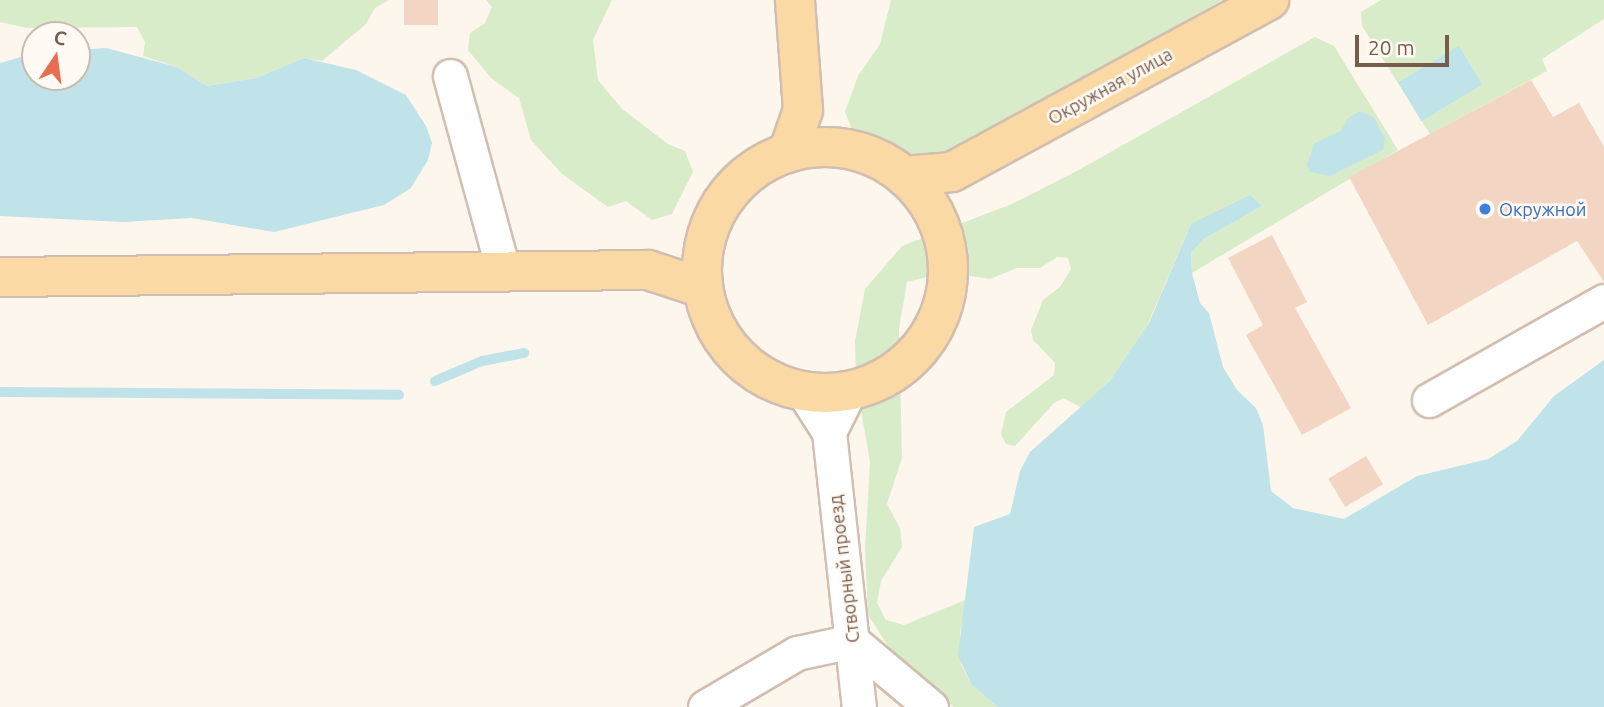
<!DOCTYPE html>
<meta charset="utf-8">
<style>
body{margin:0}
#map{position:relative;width:1604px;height:707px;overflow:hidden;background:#fdf6ec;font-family:Ubuntu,sans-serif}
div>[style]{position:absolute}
.green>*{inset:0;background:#d8ecc9}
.water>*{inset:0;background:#bfe3e8;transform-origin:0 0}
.stream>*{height:10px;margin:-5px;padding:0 5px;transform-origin:5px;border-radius:5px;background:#bfe3e8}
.building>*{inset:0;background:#f3d5c3;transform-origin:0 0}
.roads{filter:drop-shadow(2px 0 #d1beb0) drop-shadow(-2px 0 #d1beb0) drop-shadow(0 2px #d1beb0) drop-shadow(0 -2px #d1beb0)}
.minor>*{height:33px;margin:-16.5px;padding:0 16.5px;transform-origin:16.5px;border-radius:16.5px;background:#fff}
.major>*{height:38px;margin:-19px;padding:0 19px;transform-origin:19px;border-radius:19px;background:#fbd9a5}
.major>.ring{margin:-19px;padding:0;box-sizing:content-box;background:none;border:38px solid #fbd9a5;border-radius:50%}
.dots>*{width:19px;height:19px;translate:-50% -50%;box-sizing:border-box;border:4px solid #fffaf3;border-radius:50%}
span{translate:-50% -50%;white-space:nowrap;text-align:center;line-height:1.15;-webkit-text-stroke:5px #fffaf3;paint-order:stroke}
.street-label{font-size:18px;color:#7a5c4d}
.shop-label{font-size:18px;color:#366cbe}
.left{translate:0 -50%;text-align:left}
.north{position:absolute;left:21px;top:21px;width:70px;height:70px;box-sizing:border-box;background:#fffaf3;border:2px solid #cabbb1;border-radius:50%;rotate:13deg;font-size:19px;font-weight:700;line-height:28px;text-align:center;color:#7a5c4d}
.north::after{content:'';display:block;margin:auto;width:24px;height:32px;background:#e76f51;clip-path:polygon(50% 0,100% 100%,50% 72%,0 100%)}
.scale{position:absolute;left:1355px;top:35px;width:94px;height:32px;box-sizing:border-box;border:4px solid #7a5c4d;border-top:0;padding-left:9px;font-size:21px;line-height:24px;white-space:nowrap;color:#7a5c4d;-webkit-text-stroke:5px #fffaf3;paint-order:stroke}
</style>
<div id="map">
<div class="green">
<i style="clip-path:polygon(0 0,389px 0,375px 8px,366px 24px,322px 61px,304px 58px,256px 78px,207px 86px,177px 67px,143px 56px,145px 42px,137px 27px,27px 28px,0 22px)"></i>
<i style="clip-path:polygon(486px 0,612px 0,593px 40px,598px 80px,622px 109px,668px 144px,685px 151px,693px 172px,672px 214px,652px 220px,626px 201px,608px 207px,562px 174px,531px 140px,519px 98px,491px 78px,468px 50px,470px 33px,485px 23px,492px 7px)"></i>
<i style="clip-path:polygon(891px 0,1222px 0,949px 154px,902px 162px,858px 145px,845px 112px,858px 76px,880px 44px)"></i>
<i style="clip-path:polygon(1381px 0,1604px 0,1604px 19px,1542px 59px,1547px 71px,1430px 134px,1362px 26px,1361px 12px)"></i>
<i style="clip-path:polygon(1315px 37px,1334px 46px,1398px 150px,1192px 273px,1191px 253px,1204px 239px,1262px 206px,1191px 224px,1144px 333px,1110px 381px,1082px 408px,1063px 398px,1054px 403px,1015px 446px,1006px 444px,1001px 434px,1006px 412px,1054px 375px,1055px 363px,1033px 340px,1031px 330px,1043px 300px,1060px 287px,1071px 269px,1068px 258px,1057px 257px,1040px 268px,1017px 268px,990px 279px,946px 272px,907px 282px,899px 329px,902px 458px,887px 504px,900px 528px,902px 547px,881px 581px,877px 603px,886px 620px,904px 625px,968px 599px,960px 633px,961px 664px,971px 684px,998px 707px,954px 707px,899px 663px,868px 615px,865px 549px,870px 462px,856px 381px,855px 341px,865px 289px,902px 246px,1012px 204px,1075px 172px)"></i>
</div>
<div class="water">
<i style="left:1459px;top:46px;width:45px;height:71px;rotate:59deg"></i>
<i style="clip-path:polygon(106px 48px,177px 67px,207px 86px,256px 78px,304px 58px,356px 70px,406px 95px,426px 126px,432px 143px,428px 160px,411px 188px,384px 205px,274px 232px,192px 218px,123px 222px,0 216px,0 63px,35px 53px,35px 77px,77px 77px,77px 50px)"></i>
<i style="clip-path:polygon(1360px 111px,1374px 118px,1385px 138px,1383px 150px,1330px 176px,1310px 172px,1307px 165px,1315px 143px,1341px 131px,1348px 118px)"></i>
<i style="clip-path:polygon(1250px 195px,1262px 206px,1204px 239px,1191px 253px,1192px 273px,1200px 303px,1209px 313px,1223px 367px,1237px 390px,1256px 408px,1263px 425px,1271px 491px,1293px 508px,1344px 519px,1417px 476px,1488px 459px,1517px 441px,1554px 396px,1604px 360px,1604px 707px,998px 707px,971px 684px,958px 655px,974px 527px,1010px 514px,1020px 471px,1030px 452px,1110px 381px,1149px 323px,1191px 224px)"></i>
</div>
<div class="stream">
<i style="left:435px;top:381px;width:51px;rotate:-23.1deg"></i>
<i style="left:482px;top:361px;width:43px;rotate:-10.8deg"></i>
<i style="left:0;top:392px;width:399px;rotate:0.4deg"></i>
</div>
<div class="building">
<i style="left:404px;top:0;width:34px;height:25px"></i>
<i style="clip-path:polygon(1531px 80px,1553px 117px,1579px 103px,1604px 147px,1604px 282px,1577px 241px,1428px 325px,1349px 177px)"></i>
<i style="clip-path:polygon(1272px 235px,1307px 302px,1295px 308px,1351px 408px,1302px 435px,1246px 335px,1263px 325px,1228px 258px)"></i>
<i style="left:1366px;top:456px;width:33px;height:44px;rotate:59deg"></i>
</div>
<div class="roads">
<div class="minor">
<i style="left:450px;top:76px;width:204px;rotate:74.7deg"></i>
<i style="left:802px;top:390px;width:50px;rotate:57.3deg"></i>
<i style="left:829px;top:432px;width:277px;rotate:83.8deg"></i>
<i style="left:1429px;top:400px;width:201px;rotate:-29.5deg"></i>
<i style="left:829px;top:432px;width:47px;rotate:-63.4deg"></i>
<i style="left:852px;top:641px;width:103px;rotate:39.9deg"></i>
<i style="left:705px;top:707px;width:107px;rotate:-30.4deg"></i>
<i style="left:797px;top:653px;width:56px;rotate:-12.3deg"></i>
</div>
<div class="major">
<i class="ring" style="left:702px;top:147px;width:208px;height:208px"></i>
<i style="left:788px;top:153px;width:46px;rotate:-70.8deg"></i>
<i style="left:803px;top:110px;width:110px;rotate:-94.2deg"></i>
<i style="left:904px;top:176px;width:48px;rotate:-4.8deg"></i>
<i style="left:952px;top:172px;width:361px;rotate:-28.5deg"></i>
<i style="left:0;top:277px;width:648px;rotate:-0.62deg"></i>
<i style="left:648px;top:270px;width:58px;rotate:18.1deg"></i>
</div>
</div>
<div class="dots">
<i style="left:1485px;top:209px;background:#3f7fe0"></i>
</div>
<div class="street-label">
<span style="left:1110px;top:86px;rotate:-29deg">Окружная улица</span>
<span style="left:844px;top:569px;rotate:-97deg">Створный проезд</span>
</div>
<div class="shop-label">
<span class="left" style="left:1499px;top:209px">Окружной</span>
</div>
<div class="north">С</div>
<div class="scale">20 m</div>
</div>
